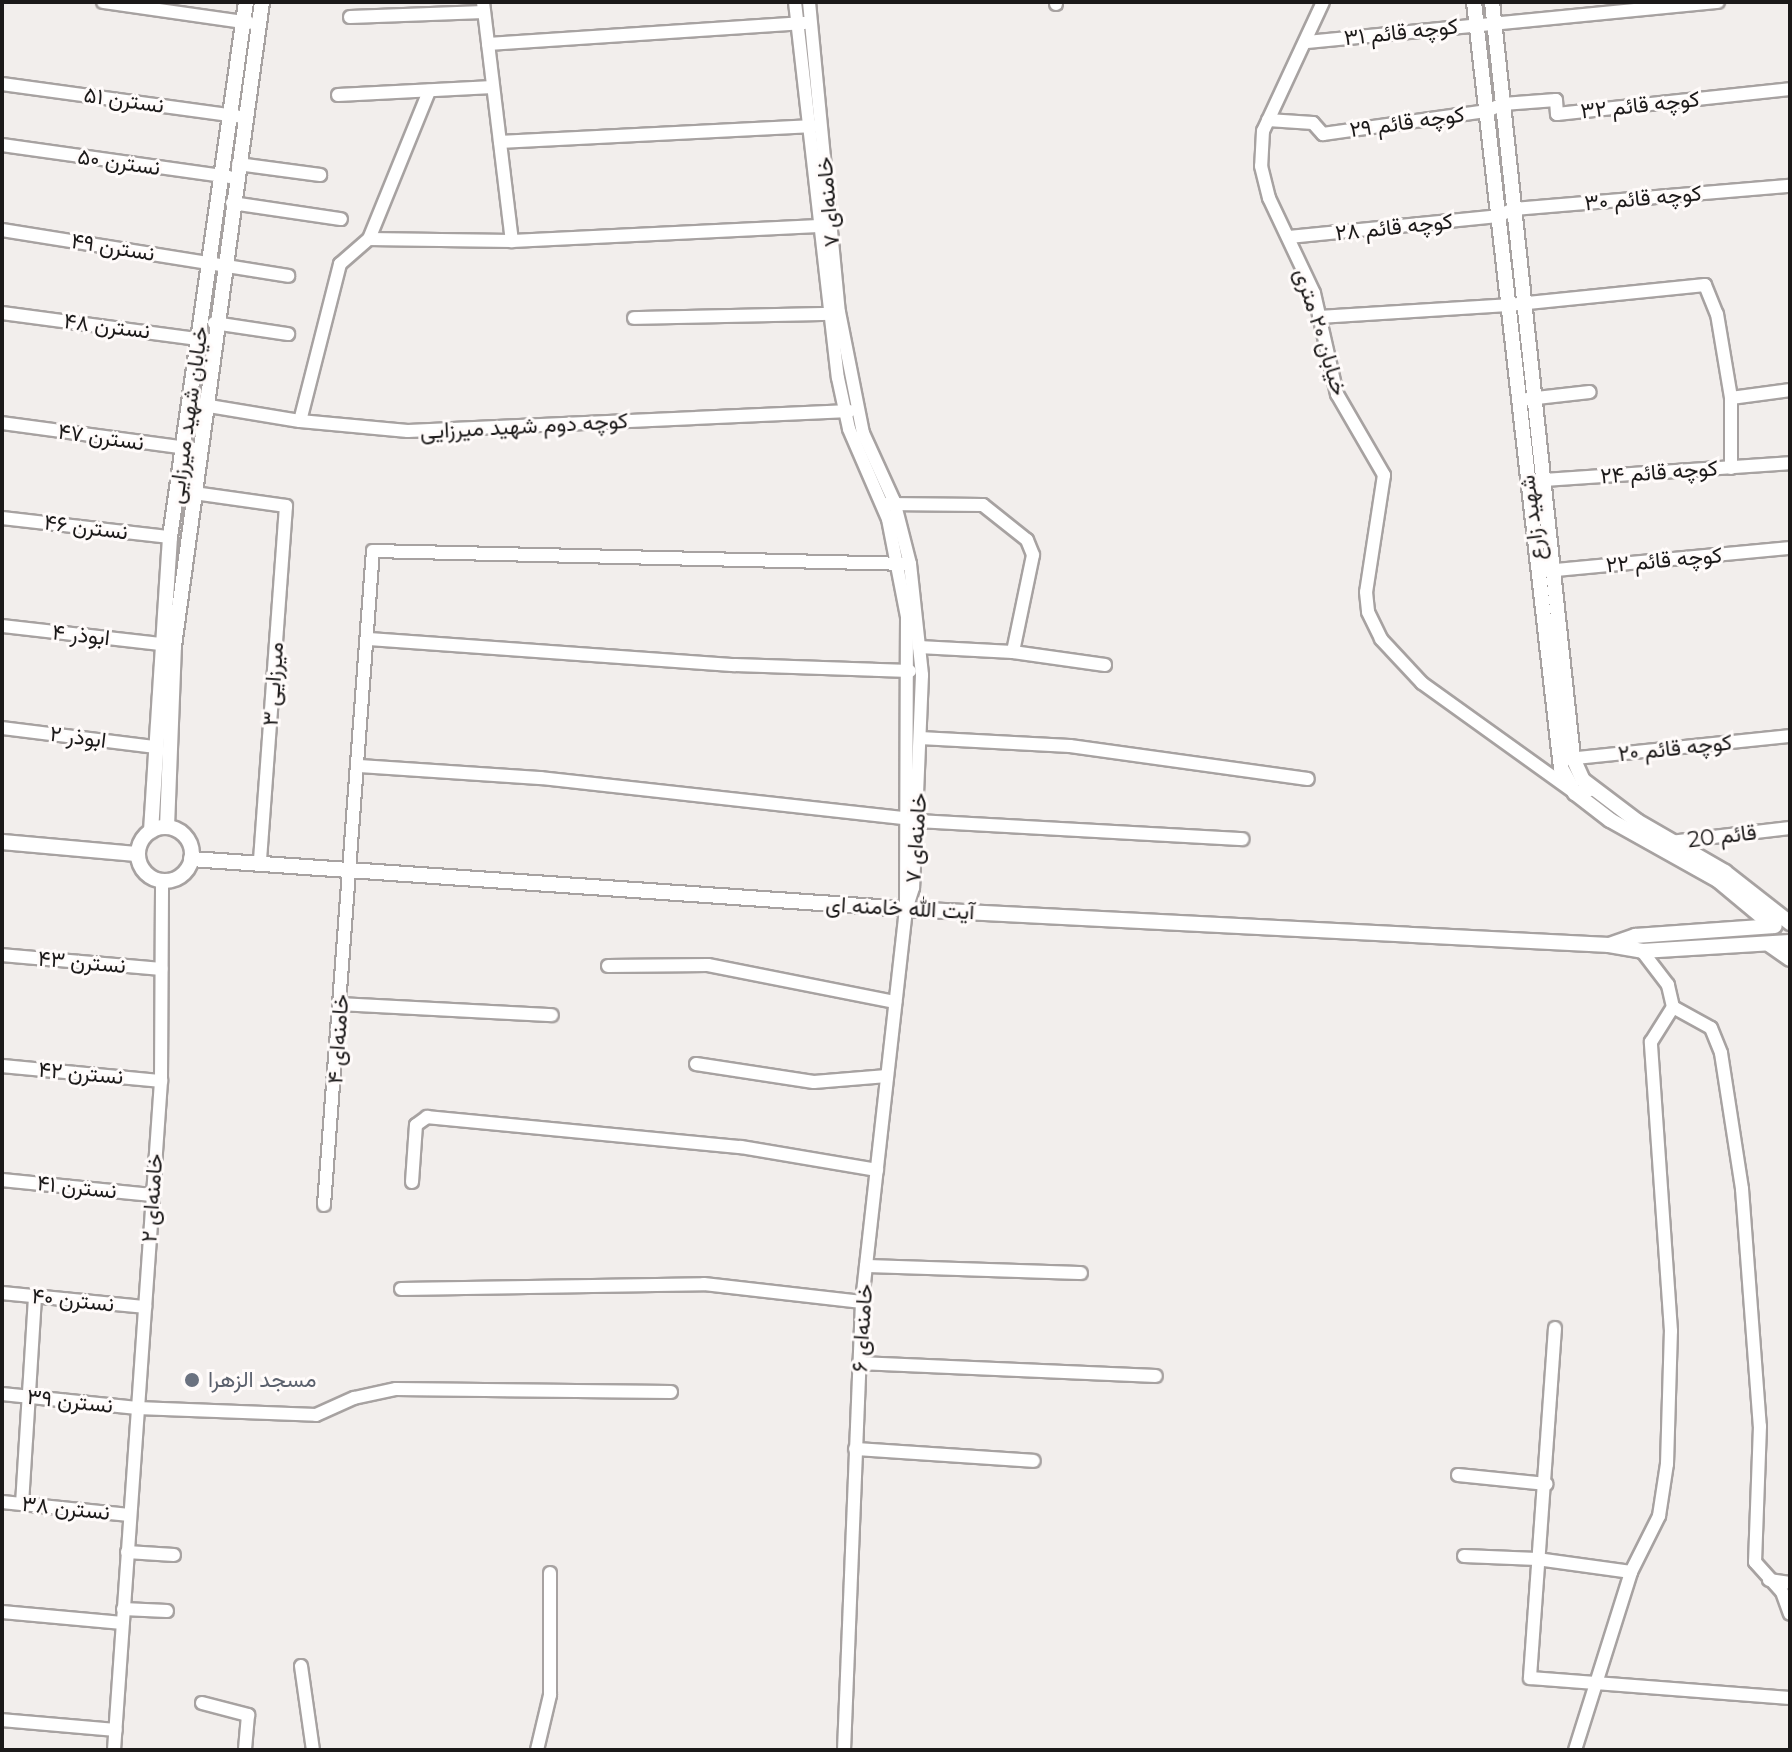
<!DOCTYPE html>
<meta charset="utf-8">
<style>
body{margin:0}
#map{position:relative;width:1792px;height:1752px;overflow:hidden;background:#f2eeec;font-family:Montserrat,Vazirmatn,sans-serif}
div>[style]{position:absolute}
.roads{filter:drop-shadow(2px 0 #a7a2a1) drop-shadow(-2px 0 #a7a2a1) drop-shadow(0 2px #a7a2a1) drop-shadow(0 -2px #a7a2a1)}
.minor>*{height:12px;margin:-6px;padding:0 6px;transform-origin:6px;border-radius:6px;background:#fff}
.tertiary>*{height:14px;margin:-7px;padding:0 7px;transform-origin:7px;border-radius:7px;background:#fff}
.tertiary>.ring{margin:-7px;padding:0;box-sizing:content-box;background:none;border:14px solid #fff;border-radius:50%}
.dots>*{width:22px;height:22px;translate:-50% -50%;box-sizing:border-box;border:4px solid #fffbfa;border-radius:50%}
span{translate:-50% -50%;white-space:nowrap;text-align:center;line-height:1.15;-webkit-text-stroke:6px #fffbfa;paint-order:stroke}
.street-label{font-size:22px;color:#1b1919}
.worship-label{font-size:22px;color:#5b616d}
.left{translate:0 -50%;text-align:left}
.frame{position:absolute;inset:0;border:4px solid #1b1919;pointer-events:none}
</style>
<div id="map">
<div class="roads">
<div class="minor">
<i style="left:103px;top:2px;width:148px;rotate:8.1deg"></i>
<i style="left:483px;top:2px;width:241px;rotate:83.1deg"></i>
<i style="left:512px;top:241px;width:312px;rotate:-2.8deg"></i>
<i style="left:795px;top:2px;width:378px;rotate:83.5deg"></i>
<i style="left:838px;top:378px;width:52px;rotate:77.8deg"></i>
<i style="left:849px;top:429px;width:98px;rotate:66.6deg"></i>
<i style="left:888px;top:519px;width:100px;rotate:79deg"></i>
<i style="left:907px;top:617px;width:288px;rotate:90.2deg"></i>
<i style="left:809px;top:2px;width:311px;rotate:84.5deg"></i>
<i style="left:839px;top:312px;width:123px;rotate:78.8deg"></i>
<i style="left:863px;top:433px;width:75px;rotate:65.5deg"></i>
<i style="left:894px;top:501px;width:65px;rotate:75.7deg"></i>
<i style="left:910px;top:564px;width:112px;rotate:83.8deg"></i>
<i style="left:922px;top:675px;width:213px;rotate:92.4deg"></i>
<i style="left:913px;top:888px;width:22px;rotate:108deg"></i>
<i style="left:906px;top:909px;width:395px;rotate:96.4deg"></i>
<i style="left:862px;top:1302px;width:448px;rotate:92.3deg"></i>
<i style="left:1323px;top:2px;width:142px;rotate:114.9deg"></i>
<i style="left:1263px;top:131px;width:35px;rotate:93deg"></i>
<i style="left:1261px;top:166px;width:33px;rotate:76deg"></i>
<i style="left:1269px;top:198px;width:105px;rotate:64.7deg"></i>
<i style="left:1314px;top:293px;width:104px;rotate:77.2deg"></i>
<i style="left:1337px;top:394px;width:94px;rotate:59.9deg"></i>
<i style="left:1384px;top:475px;width:118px;rotate:98.7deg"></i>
<i style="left:1366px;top:592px;width:20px;rotate:84deg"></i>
<i style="left:1368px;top:612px;width:30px;rotate:64deg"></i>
<i style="left:1381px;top:639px;width:60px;rotate:47deg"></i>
<i style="left:1422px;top:683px;width:188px;rotate:35.7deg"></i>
<i style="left:1575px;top:793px;width:20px;rotate:-11deg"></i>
<i style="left:1056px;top:4px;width:2px;rotate:-90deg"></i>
<i style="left:350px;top:17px;width:134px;rotate:-2.1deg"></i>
<i style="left:1308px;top:42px;width:412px;rotate:-5.6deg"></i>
<i style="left:488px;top:44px;width:317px;rotate:-3.8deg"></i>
<i style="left:2px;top:84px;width:237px;rotate:7.8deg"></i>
<i style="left:338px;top:95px;width:155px;rotate:-3deg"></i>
<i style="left:1268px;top:120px;width:45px;rotate:3.8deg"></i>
<i style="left:1313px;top:123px;width:15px;rotate:48deg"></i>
<i style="left:1323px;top:134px;width:166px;rotate:-8deg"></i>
<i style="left:1487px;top:111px;width:17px;rotate:-24deg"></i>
<i style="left:1503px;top:104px;width:53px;rotate:-4.3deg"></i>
<i style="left:1556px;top:100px;width:14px;rotate:86deg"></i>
<i style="left:1557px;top:114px;width:234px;rotate:-6.1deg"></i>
<i style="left:500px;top:142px;width:313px;rotate:-2.9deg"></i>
<i style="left:2px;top:145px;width:229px;rotate:8deg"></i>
<i style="left:238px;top:164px;width:83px;rotate:7.6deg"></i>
<i style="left:232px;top:203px;width:110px;rotate:8.4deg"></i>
<i style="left:2px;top:230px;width:290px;rotate:9.1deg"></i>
<i style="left:1289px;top:237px;width:210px;rotate:-5.7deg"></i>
<i style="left:1498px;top:216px;width:17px;rotate:-24deg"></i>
<i style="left:1514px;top:209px;width:277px;rotate:-4.8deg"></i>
<i style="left:369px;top:239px;width:143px;rotate:0.8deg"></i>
<i style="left:2px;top:313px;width:213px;rotate:7.6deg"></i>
<i style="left:1319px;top:317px;width:189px;rotate:-3.6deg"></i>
<i style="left:1508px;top:305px;width:198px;rotate:-5.8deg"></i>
<i style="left:1705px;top:285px;width:31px;rotate:68deg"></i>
<i style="left:1717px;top:314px;width:85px;rotate:80.5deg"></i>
<i style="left:634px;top:318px;width:194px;rotate:-1.2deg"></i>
<i style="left:214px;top:323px;width:75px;rotate:8.5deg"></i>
<i style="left:1519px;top:400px;width:71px;rotate:-6.4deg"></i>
<i style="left:191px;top:403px;width:110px;rotate:9.4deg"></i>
<i style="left:300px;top:421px;width:108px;rotate:5.3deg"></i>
<i style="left:408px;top:431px;width:442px;rotate:-2.6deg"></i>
<i style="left:300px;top:421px;width:162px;rotate:-75.7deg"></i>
<i style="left:340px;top:264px;width:38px;rotate:-41deg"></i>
<i style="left:369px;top:239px;width:160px;rotate:-67.9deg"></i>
<i style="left:2px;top:423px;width:201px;rotate:7.7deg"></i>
<i style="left:1731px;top:468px;width:70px;rotate:-90deg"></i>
<i style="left:1731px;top:398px;width:60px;rotate:-7.7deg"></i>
<i style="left:1528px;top:481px;width:263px;rotate:-3.9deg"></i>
<i style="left:194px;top:493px;width:93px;rotate:8deg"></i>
<i style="left:286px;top:506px;width:358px;rotate:94.2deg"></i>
<i style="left:886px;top:504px;width:97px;rotate:0.6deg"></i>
<i style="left:983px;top:505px;width:56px;rotate:38.5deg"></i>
<i style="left:1027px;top:540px;width:16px;rotate:68deg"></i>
<i style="left:1033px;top:555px;width:99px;rotate:101.7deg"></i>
<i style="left:2px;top:518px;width:169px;rotate:6.5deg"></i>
<i style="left:1546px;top:571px;width:245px;rotate:-5.4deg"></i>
<i style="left:2px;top:626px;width:160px;rotate:6.5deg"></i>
<i style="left:369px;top:639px;width:367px;rotate:4.1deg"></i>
<i style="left:735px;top:665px;width:175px;rotate:2deg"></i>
<i style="left:919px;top:647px;width:94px;rotate:3deg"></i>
<i style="left:1013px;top:652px;width:93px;rotate:8deg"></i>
<i style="left:2px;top:728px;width:153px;rotate:7.1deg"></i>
<i style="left:920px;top:738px;width:150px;rotate:3.1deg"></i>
<i style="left:1070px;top:746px;width:240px;rotate:7.9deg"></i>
<i style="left:1567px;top:759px;width:224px;rotate:-5.9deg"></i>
<i style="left:358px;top:766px;width:183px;rotate:3.8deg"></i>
<i style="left:541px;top:778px;width:367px;rotate:6.3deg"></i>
<i style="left:919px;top:821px;width:324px;rotate:3.2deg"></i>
<i style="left:1670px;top:842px;width:121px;rotate:-6.7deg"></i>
<i style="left:2px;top:955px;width:160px;rotate:5deg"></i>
<i style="left:608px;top:966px;width:100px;rotate:-0.6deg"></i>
<i style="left:708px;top:965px;width:191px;rotate:11.2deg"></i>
<i style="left:340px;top:1004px;width:212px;rotate:3deg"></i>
<i style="left:1673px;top:1007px;width:43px;rotate:28.9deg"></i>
<i style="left:1711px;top:1028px;width:27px;rotate:68deg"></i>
<i style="left:1721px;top:1053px;width:138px;rotate:81.2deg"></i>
<i style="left:1742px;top:1189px;width:238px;rotate:85.7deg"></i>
<i style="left:1760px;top:1426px;width:136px;rotate:92.1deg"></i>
<i style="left:1755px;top:1562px;width:40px;rotate:48deg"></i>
<i style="left:1782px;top:1592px;width:23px;rotate:70deg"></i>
<i style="left:696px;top:1064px;width:119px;rotate:8.7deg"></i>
<i style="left:814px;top:1082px;width:73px;rotate:-4.7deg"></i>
<i style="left:2px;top:1066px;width:160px;rotate:5.4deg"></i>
<i style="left:2px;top:1180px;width:152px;rotate:5.7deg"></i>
<i style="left:412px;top:1182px;width:57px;rotate:-86deg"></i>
<i style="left:416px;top:1125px;width:14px;rotate:-36deg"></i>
<i style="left:427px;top:1117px;width:315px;rotate:5.5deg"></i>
<i style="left:741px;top:1147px;width:138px;rotate:9.6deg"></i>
<i style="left:324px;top:1205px;width:656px;rotate:-85.72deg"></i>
<i style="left:373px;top:551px;width:537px;rotate:1.39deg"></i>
<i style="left:866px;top:1266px;width:215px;rotate:1.9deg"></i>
<i style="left:401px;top:1289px;width:303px;rotate:-0.9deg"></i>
<i style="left:704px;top:1284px;width:159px;rotate:6.5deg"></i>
<i style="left:2px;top:1293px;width:144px;rotate:5.6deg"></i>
<i style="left:1555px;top:1328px;width:351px;rotate:94.1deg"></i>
<i style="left:1530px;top:1678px;width:261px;rotate:4.4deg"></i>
<i style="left:859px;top:1363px;width:297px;rotate:2.5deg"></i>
<i style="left:2px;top:1394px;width:136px;rotate:5.9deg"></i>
<i style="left:137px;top:1408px;width:179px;rotate:2.2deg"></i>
<i style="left:316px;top:1415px;width:42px;rotate:-24.1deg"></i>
<i style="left:354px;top:1398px;width:43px;rotate:-12.1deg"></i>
<i style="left:396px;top:1389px;width:275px;rotate:0.6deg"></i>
<i style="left:855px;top:1449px;width:179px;rotate:3.8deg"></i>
<i style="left:1458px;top:1475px;width:89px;rotate:5.8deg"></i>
<i style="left:2px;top:1502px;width:128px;rotate:5.8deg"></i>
<i style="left:22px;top:1504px;width:208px;rotate:-86.4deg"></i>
<i style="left:127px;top:1552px;width:47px;rotate:3.7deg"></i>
<i style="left:1464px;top:1556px;width:73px;rotate:2.4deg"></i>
<i style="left:1537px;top:1559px;width:95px;rotate:7.9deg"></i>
<i style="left:1769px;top:1580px;width:21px;rotate:8deg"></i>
<i style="left:123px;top:1609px;width:44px;rotate:2.6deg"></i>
<i style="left:2px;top:1612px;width:121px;rotate:5.2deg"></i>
<i style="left:301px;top:1666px;width:85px;rotate:81.9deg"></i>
<i style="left:202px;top:1703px;width:48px;rotate:14.6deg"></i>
<i style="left:248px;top:1715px;width:35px;rotate:95deg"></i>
<i style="left:2px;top:1720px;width:114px;rotate:5deg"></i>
<i style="left:114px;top:1750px;width:671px;rotate:-85.98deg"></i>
<i style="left:161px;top:1081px;width:200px;rotate:-89.7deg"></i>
<i style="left:537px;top:1750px;width:57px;rotate:-76.7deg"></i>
<i style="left:550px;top:1695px;width:122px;rotate:-90deg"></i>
<i style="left:1575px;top:1750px;width:187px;rotate:-72.5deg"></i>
<i style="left:1631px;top:1572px;width:63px;rotate:-63.4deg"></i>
<i style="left:1659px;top:1516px;width:53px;rotate:-81.3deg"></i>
<i style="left:1667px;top:1464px;width:133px;rotate:-88.3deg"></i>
<i style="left:1671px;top:1331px;width:290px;rotate:-94deg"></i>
<i style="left:1651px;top:1042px;width:41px;rotate:-57.8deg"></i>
<i style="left:1673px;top:1007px;width:23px;rotate:-103deg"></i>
<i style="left:1668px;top:985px;width:43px;rotate:-127.4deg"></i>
</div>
<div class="tertiary">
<i style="left:1474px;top:2px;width:771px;rotate:83.52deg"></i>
<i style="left:1561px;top:768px;width:29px;rotate:61deg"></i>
<i style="left:1575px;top:793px;width:44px;rotate:37.6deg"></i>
<i style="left:1610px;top:820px;width:125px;rotate:29.2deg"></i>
<i style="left:1719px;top:881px;width:70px;rotate:39.8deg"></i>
<i style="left:1492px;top:2px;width:760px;rotate:83.88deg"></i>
<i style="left:1573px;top:758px;width:24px;rotate:66deg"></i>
<i style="left:1583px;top:780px;width:68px;rotate:37.2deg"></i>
<i style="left:1637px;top:821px;width:102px;rotate:30.1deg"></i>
<i style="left:1725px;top:872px;width:83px;rotate:38.1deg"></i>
<i style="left:167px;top:827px;width:181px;rotate:-87.8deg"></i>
<i style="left:174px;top:646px;width:650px;rotate:-82.22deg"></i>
<i class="ring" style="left:138px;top:827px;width:40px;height:40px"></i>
<i style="left:151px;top:831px;width:295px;rotate:-86.3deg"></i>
<i style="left:170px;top:537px;width:540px;rotate:-81.91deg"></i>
<i style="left:2px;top:842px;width:136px;rotate:5.1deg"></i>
<i style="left:191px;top:859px;width:717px;rotate:4deg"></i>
<i style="left:906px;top:909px;width:704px;rotate:2.93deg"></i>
<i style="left:1609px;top:945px;width:34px;rotate:10deg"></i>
<i style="left:1642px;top:951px;width:148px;rotate:-3.5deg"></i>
<i style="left:1609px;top:945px;width:28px;rotate:-19deg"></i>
<i style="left:1635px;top:936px;width:140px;rotate:-4.1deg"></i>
<i style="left:1770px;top:945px;width:24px;rotate:35deg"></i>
</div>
</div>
<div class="dots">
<i style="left:192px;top:1380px;background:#6b7280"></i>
</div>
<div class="street-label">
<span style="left:1401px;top:32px;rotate:-6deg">۳۱ کوچه قائم</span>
<span style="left:124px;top:100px;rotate:8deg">نسترن ۵۱</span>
<span style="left:1640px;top:105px;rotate:-6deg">کوچه قائم ۳۲</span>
<span style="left:1407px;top:122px;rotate:-8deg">کوچه قائم ۲۹</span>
<span style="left:119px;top:162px;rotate:8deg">نسترن ۵۰</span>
<span style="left:1643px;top:198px;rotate:-5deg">کوچه قائم ۳۰</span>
<span style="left:828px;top:202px;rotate:-95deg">خامنه‌ای ۷</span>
<span style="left:1394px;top:227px;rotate:-6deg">کوچه قائم ۲۸</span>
<span style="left:113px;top:247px;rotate:9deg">نسترن ۴۹</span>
<span style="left:107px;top:326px;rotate:7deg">نسترن ۴۸</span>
<span style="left:1321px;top:332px;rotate:73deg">خیابان ۲۰ متری</span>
<span style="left:188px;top:415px;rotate:-82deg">خیابان شهید میرزایی</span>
<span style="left:524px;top:426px;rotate:-3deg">کوچه دوم شهید میرزایی</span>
<span style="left:101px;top:437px;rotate:8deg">نسترن ۴۷</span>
<span style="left:1659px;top:472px;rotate:-4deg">کوچه قائم ۲۴</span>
<span style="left:1532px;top:518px;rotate:-97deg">شهید زارع</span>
<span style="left:86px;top:527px;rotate:7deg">نسترن ۴۶</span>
<span style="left:1664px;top:560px;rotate:-5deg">کوچه قائم ۲۲</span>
<span style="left:81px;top:635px;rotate:6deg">ابوذر ۴</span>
<span style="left:273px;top:684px;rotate:-86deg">میرزایی ۳</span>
<span style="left:78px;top:737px;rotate:7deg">ابوذر ۲</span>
<span style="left:1675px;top:748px;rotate:-6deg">کوچه قائم ۲۰</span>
<span style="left:1722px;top:836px;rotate:-7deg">قائم 20</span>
<span style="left:916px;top:838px;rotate:-86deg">خامنه‌ای ۷</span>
<span style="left:900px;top:908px;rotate:3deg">آیت الله خامنه ای</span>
<span style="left:82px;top:962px;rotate:5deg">نسترن ۴۳</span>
<span style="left:338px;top:1039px;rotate:-86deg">خامنه‌ای ۴</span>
<span style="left:81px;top:1073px;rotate:5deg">نسترن ۴۲</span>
<span style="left:77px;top:1187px;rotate:6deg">نسترن ۴۱</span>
<span style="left:152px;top:1198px;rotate:-86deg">خامنه‌ای ۲</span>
<span style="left:73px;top:1300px;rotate:6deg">نسترن ۴۰</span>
<span style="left:862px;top:1328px;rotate:-86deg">خامنه‌ای ۶</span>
<span style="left:70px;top:1401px;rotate:6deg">نسترن ۳۹</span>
<span style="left:66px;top:1508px;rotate:6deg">نسترن ۳۸</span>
</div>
<div class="worship-label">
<span class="left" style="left:208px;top:1380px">مسجد الزهرا</span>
</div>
<div class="frame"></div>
</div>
